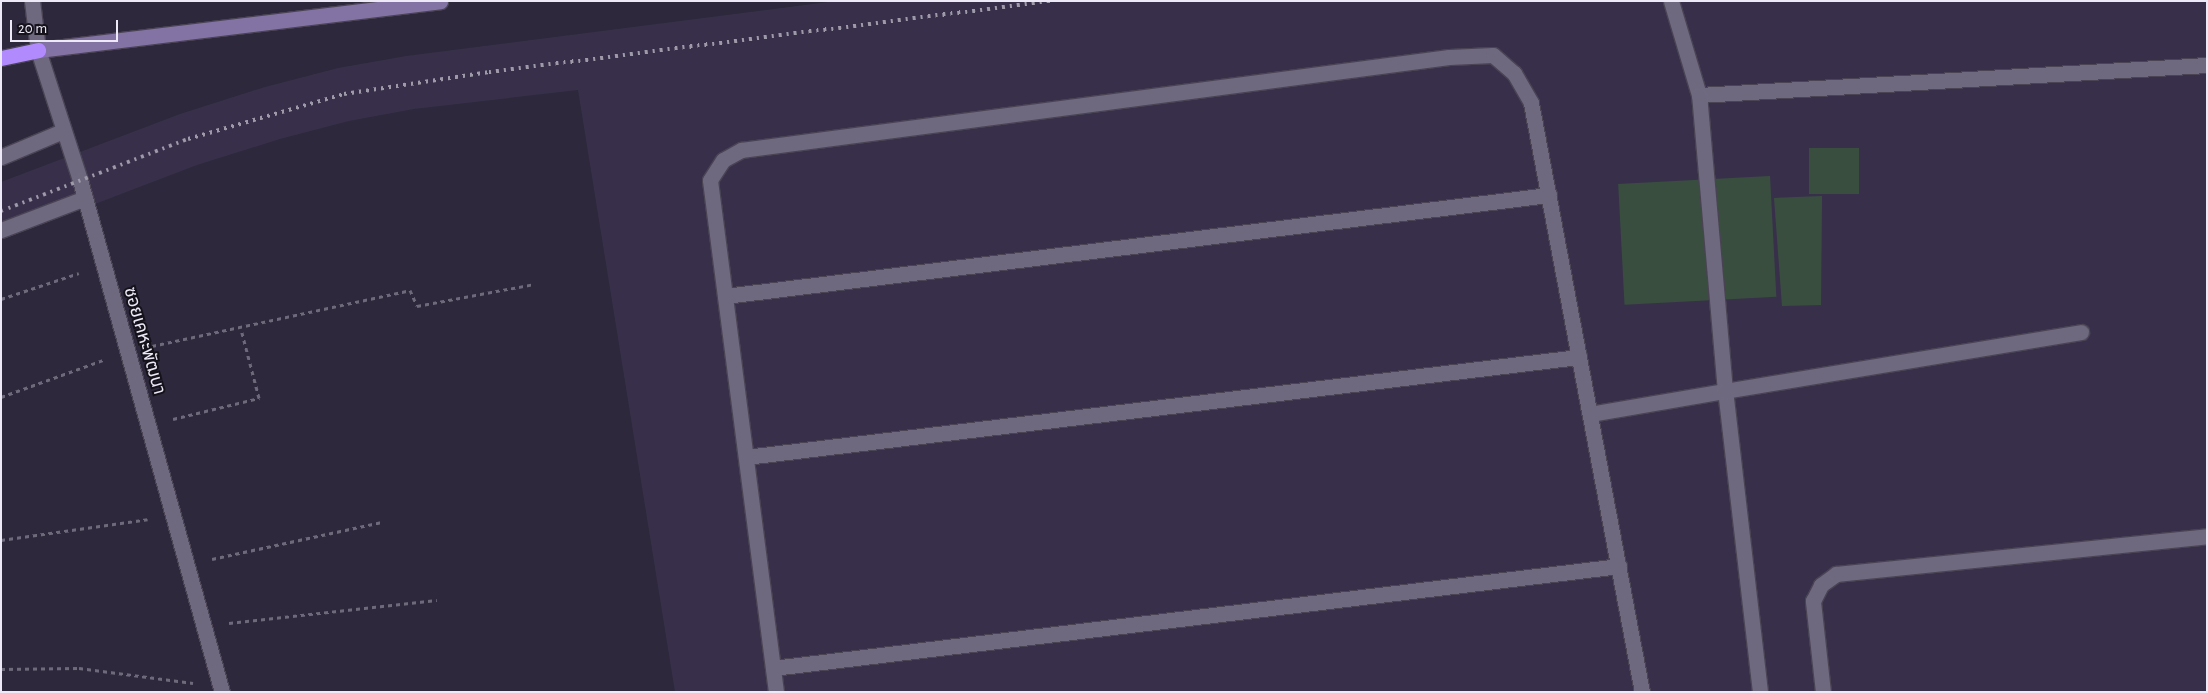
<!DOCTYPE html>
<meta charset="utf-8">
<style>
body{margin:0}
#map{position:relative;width:2208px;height:693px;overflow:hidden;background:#2d283b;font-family:"Alegreya Sans","Noto Sans Thai",sans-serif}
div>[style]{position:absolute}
.built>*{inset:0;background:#38304a}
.building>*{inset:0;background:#3a4e40;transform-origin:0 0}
.path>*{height:3px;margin-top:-1.5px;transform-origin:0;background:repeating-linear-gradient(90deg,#6e6a7b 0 4px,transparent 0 8px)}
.roads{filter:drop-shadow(1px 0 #4a4455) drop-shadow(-1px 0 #4a4455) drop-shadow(0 1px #4a4455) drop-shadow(0 -1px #4a4455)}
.service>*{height:15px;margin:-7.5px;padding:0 7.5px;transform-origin:7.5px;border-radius:7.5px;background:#6f697f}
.tertiary>*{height:15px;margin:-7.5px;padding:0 7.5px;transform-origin:7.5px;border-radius:7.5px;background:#6f697f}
.secondary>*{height:15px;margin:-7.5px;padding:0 7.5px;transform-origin:7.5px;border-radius:7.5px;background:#8373a5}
.motorway>*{height:15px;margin:-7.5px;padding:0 7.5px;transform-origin:7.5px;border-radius:7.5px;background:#b18bfe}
.rail>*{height:4px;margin-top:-2px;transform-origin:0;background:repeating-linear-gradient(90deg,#9f9aaa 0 2.5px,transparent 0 7.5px)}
span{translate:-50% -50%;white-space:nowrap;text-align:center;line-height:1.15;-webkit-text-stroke:4px #15121b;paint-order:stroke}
.street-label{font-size:18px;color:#ede9f6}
.frame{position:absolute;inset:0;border:2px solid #ede9f6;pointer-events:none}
.scale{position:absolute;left:10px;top:20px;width:108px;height:22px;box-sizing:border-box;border:2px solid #ede9f6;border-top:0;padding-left:6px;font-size:15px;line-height:18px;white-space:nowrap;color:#ede9f6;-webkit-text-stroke:4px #15121b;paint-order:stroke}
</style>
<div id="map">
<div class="built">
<i style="clip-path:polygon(836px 1px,2207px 1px,2207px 692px,675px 692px,578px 90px,414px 109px,349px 121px,280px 139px,197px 165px,1px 240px,1px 182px,180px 114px,265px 87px,338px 68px,406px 56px)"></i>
</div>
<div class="building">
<i style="left:1859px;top:148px;width:46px;height:50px;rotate:90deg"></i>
<i style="left:1770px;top:176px;width:121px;height:152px;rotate:87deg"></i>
<i style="clip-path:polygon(1822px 196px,1821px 305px,1782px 306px,1774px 198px)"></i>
</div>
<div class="path">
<i style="left:1px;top:299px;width:82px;rotate:-18.4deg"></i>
<i style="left:152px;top:346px;width:264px;rotate:-12.2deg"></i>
<i style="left:410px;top:290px;width:17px;rotate:66deg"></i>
<i style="left:417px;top:306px;width:119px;rotate:-10.6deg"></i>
<i style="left:1px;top:397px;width:109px;rotate:-19.9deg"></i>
<i style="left:173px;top:419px;width:89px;rotate:-13.7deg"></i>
<i style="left:259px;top:398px;width:71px;rotate:-104.6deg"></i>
<i style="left:1px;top:540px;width:148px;rotate:-8.1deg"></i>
<i style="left:212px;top:559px;width:174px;rotate:-12.3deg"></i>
<i style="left:229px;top:623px;width:209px;rotate:-6.3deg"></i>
<i style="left:1px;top:669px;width:78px;rotate:-0.7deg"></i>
<i style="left:79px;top:668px;width:115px;rotate:7.5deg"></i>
</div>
<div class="roads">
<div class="service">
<i style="left:1671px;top:1px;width:98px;rotate:73.4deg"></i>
<i style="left:1699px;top:95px;width:509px;rotate:-3.38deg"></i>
<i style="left:1px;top:157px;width:67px;rotate:-22.8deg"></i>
<i style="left:1px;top:230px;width:90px;rotate:-20.9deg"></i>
<i style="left:725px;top:296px;width:830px;rotate:-6.99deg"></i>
<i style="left:1590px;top:414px;width:137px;rotate:-9.7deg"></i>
<i style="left:1725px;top:391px;width:297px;rotate:-95deg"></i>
<i style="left:746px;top:457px;width:839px;rotate:-6.85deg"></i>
<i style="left:773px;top:668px;width:852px;rotate:-6.87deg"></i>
<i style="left:776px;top:692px;width:516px;rotate:-97.35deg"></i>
<i style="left:710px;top:180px;width:24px;rotate:-57deg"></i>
<i style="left:723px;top:160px;width:21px;rotate:-29deg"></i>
<i style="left:741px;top:150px;width:714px;rotate:-7.48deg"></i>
<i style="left:1449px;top:57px;width:44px;rotate:-2.6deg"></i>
<i style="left:1493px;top:55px;width:28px;rotate:41deg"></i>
<i style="left:1514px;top:73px;width:34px;rotate:60deg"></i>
<i style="left:1531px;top:103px;width:599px;rotate:79.33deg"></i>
<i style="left:1760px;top:692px;width:303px;rotate:-96.6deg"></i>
<i style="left:1725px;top:391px;width:361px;rotate:-9.4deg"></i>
<i style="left:1823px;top:692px;width:92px;rotate:-96.3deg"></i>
<i style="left:1813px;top:601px;width:18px;rotate:-63deg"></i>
<i style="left:1821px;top:585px;width:19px;rotate:-36deg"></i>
<i style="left:1836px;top:574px;width:373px;rotate:-5.8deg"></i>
</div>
<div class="tertiary">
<i style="left:32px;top:1px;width:49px;rotate:83deg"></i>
<i style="left:38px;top:50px;width:137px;rotate:72.1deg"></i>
<i style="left:80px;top:180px;width:531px;rotate:74.5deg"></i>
</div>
<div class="secondary">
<i style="left:38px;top:50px;width:405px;rotate:-6.9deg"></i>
</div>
<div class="motorway">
<i style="left:1px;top:58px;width:38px;rotate:-12deg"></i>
</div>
</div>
<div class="rail">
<i style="left:1px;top:211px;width:200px;rotate:-21.1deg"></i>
<i style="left:188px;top:139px;width:162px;rotate:-16.1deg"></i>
<i style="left:344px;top:94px;width:147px;rotate:-8.6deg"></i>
<i style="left:489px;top:72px;width:565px;rotate:-7.21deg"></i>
</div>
<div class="street-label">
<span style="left:144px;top:341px;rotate:74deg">ซอยเคหะพัฒนา</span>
</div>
<div class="frame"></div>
<div class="scale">20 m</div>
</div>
